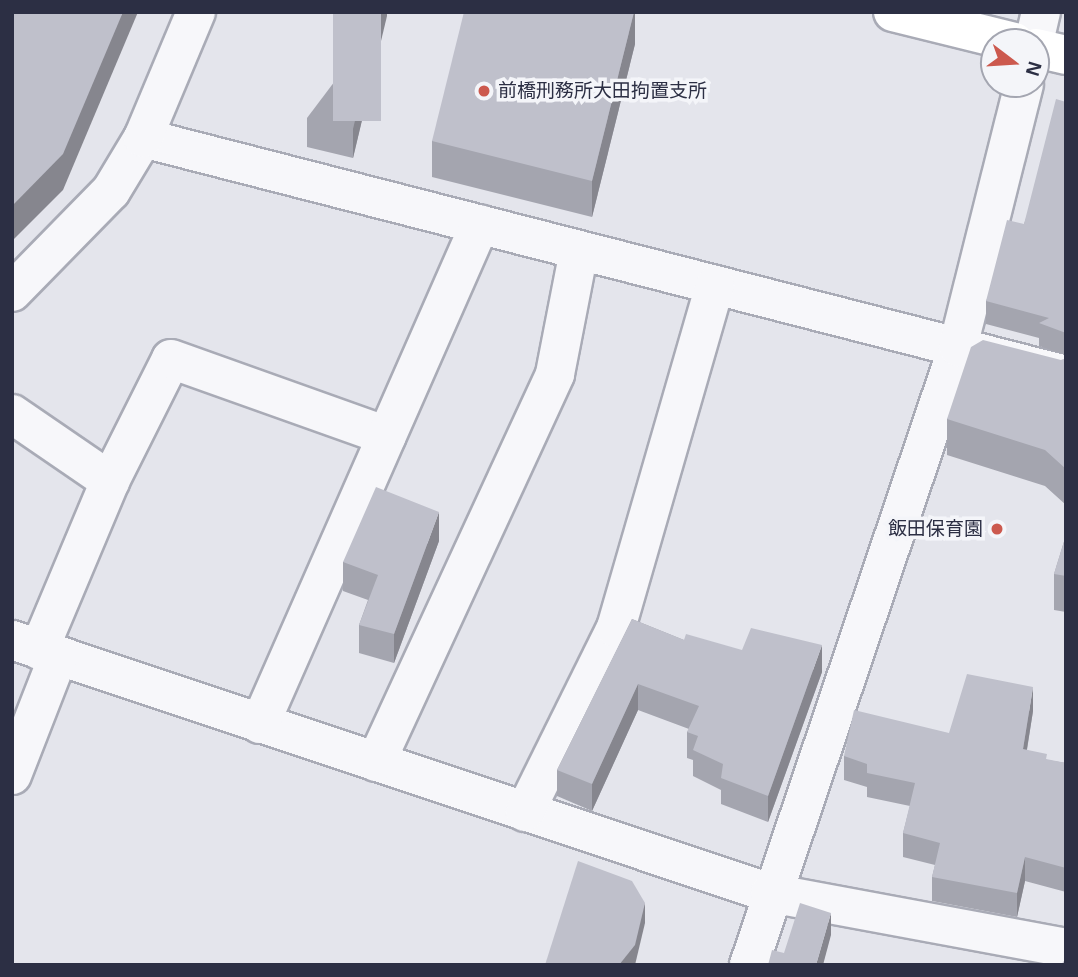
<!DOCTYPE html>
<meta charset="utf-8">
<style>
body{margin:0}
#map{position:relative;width:1078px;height:977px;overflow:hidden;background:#e4e5ec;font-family:Arial,"Noto Sans JP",sans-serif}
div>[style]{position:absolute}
.roads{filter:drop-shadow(2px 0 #a9abb6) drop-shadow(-2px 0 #a9abb6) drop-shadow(0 2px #a9abb6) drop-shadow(0 -2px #a9abb6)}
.minor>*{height:38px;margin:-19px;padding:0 19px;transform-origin:19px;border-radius:19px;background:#f7f7fa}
.highway>*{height:38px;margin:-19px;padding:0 19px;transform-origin:19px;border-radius:19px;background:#fff}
.wall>*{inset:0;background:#a4a5af}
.shaded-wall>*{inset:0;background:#86868e}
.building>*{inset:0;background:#bfc0cb;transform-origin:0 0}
.dots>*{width:19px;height:19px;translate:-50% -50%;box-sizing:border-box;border:4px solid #f4f5f9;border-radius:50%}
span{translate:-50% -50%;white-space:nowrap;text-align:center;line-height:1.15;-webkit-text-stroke:7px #f4f5f9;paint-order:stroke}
.poi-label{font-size:19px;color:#2c2f44}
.left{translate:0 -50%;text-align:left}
.right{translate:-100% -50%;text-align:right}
.frame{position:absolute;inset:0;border:14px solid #2c2f44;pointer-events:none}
.north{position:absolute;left:980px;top:28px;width:70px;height:70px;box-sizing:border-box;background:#f4f5f9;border:2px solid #a4a6b1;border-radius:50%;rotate:107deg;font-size:19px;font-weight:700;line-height:28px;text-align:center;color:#2c2f44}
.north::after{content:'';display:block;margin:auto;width:24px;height:32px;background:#cc594e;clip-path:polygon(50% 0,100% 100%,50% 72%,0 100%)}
</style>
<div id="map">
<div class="roads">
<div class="minor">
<i style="left:1034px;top:42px;width:31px;rotate:-77deg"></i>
<i style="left:143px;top:138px;width:953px;rotate:14.4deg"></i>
<i style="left:12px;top:292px;width:141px;rotate:-45.6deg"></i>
<i style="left:111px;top:191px;width:62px;rotate:-58.9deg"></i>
<i style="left:143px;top:138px;width:137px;rotate:-67.2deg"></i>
<i style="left:12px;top:414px;width:119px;rotate:34.4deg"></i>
<i style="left:12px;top:640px;width:799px;rotate:18.46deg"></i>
<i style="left:770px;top:893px;width:301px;rotate:10.5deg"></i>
<i style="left:39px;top:650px;width:183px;rotate:-67.2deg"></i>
<i style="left:110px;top:481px;width:136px;rotate:-63.4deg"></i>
<i style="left:171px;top:359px;width:229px;rotate:19.6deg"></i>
<i style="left:260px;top:724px;width:546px;rotate:-66.25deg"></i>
<i style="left:376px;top:762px;width:427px;rotate:-65.2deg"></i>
<i style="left:555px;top:374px;width:126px;rotate:-79deg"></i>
<i style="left:12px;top:775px;width:127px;rotate:-68.7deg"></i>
<i style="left:525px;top:812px;width:205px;rotate:-63.7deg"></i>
<i style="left:616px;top:628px;width:357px;rotate:-73.9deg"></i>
<i style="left:749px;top:965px;width:652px;rotate:-71.32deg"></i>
<i style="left:958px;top:347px;width:271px;rotate:-75.9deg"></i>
</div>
<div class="highway">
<i style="left:893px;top:12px;width:125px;rotate:13.9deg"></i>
<i style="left:1036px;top:48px;width:31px;rotate:13deg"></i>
</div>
</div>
<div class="wall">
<i style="clip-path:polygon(387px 12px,353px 158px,307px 147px,307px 118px)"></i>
<i style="clip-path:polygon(635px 12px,635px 44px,592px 217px,432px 177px,432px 141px)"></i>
<i style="clip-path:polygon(1066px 102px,1066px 355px,1039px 346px,1039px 338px,986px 324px,986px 301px,1024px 224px)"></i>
<i style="clip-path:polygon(1066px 359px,1066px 505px,1045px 486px,947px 455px,947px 419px,1061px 360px)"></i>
<i style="clip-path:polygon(1066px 535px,1066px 612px,1054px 610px,1054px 574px)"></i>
<i style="clip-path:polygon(439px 541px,394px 663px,359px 653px,359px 625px,368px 600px,343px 591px,343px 562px)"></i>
<i style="clip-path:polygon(632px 619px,684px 640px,822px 672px,768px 822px,721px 804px,721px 790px,693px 776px,693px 760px,687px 758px,687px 732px,689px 729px,638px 710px,592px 811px,557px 796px,557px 770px)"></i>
<i style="clip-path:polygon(1033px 711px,1027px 750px,1047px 760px,1066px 763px,1066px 892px,1025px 881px,1017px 917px,932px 901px,932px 877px,935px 865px,903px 857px,903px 833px,910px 806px,867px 797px,867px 787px,844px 780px,844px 756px,949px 733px)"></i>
</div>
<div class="shaded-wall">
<i style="clip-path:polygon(123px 12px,138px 12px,63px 190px,12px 241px,12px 206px)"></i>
<i style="clip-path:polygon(381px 12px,387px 12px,387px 16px,353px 158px,353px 129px)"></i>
<i style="clip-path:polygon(634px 12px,635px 12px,635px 44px,592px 217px,592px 181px)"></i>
<i style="clip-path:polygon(439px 512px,439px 541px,394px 663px,394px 634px)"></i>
<i style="clip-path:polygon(822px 645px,822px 672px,768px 822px,768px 796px)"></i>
<i style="clip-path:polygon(638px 684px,638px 710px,592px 811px,592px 784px)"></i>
<i style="clip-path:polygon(1033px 687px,1033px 711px,1023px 773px,1023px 749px)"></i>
<i style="clip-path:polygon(1025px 857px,1025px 881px,1017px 917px,1017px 893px)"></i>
<i style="clip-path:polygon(645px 903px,645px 923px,635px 965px,619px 965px)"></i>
<i style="clip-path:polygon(831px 913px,831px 935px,823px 965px,816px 965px)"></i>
</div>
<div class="building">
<i style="clip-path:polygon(12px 12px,123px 12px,63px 154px,12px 206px)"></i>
<i style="left:333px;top:12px;width:48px;height:109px"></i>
<i style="clip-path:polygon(464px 12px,634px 12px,592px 181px,432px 141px)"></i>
<i style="clip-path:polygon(1056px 99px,1066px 102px,1066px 333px,1039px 323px,1049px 318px,986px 301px,1007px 220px,1024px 224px)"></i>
<i style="clip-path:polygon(983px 340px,1061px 360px,1066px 359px,1066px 469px,1045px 450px,947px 419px,971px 347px)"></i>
<i style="clip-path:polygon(376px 487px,439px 512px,394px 634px,359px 625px,378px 575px,343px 562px)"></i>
<i style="clip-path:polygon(1066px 535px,1066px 576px,1054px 574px)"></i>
<i style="clip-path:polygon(632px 619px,684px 640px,686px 634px,742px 650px,751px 628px,822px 645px,768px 796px,721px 778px,723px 764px,693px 750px,698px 736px,687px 732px,699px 706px,638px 684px,592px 784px,557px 770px)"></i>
<i style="clip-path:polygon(967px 674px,1033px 687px,1023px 749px,1047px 754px,1046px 759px,1066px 763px,1066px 868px,1025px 857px,1017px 893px,932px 877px,940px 843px,903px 833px,915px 783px,867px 773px,867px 764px,844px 756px,854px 710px,949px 733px)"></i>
<i style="clip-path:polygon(578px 861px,632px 881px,645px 903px,635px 945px,619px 965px,545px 965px)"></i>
<i style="clip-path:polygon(800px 903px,831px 913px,816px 965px,768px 965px,772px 950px,784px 953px)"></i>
<i style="clip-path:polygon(1066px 958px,1066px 965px,1061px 965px)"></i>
</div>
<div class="dots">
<i style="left:484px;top:91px;background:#cc594e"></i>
<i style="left:997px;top:529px;background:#cc594e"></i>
</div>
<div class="poi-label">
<span class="left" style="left:498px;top:91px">前橋刑務所大田拘置支所</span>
<span class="right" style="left:983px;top:529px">飯田保育園</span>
</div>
<div class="frame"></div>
<div class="north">N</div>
</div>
